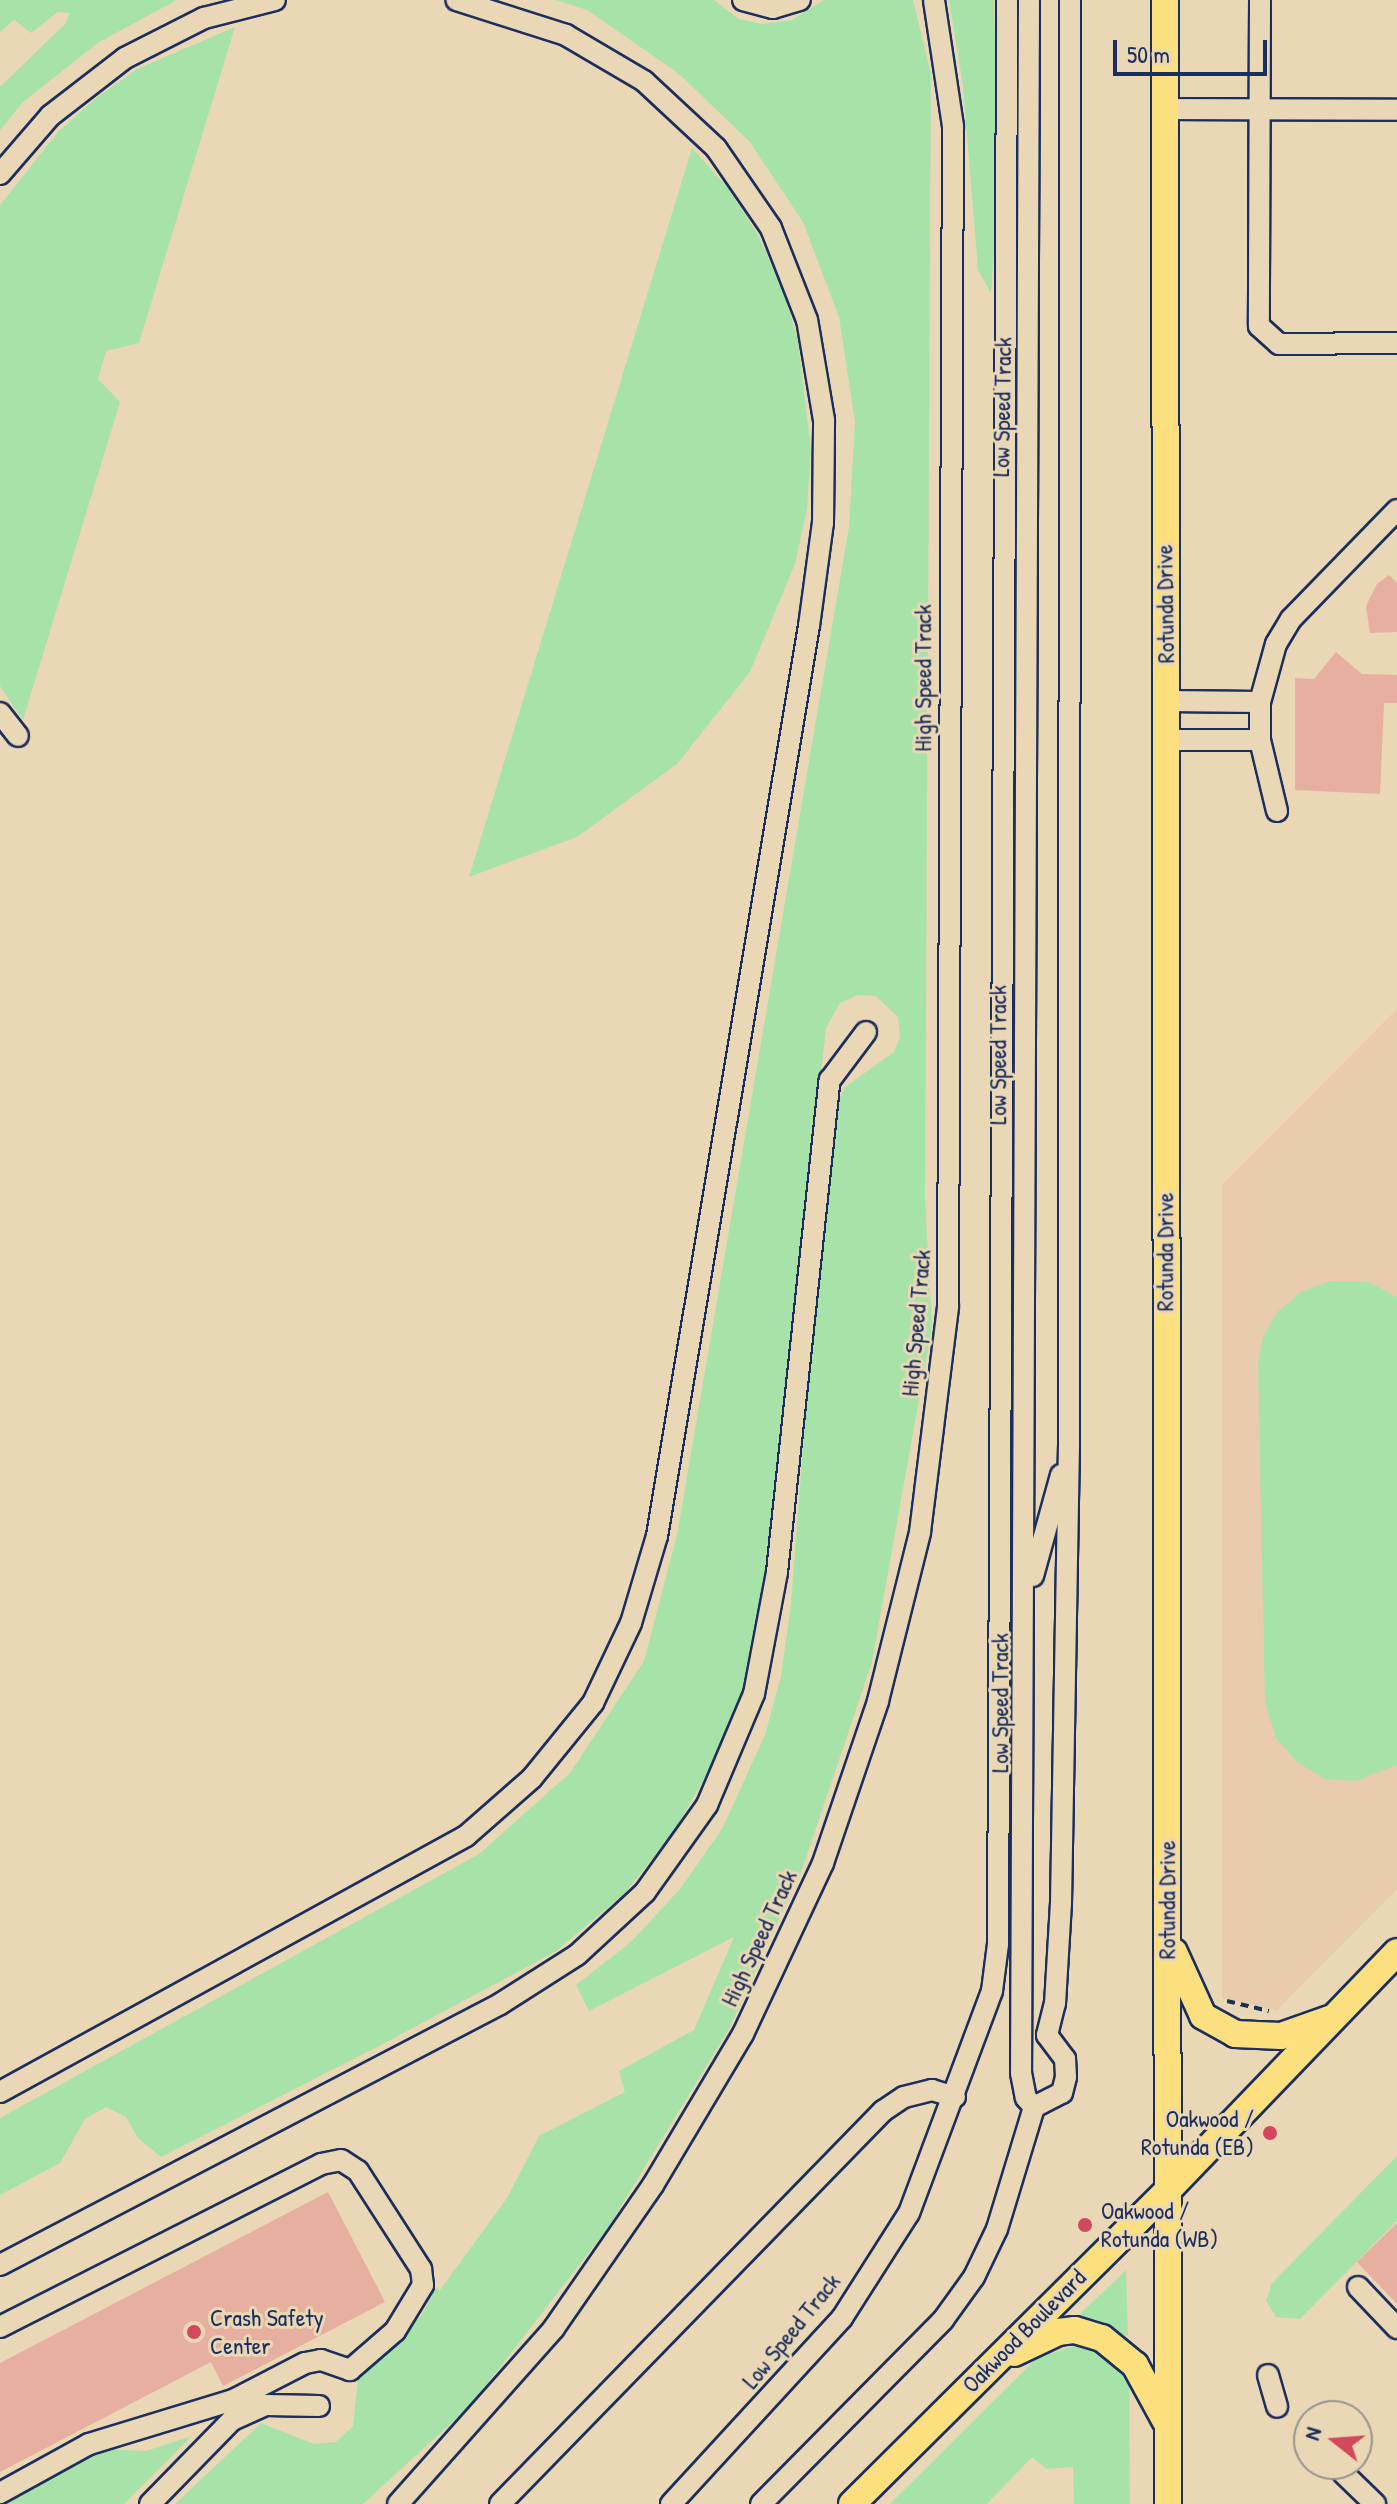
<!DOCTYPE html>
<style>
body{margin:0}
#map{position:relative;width:1397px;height:2504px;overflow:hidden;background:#ead7b5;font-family:"Patrick Hand",sans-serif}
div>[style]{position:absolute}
.built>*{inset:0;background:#e9cbae}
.green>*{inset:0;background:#a7e3a9}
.building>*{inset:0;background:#e7af9f}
.path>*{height:4px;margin-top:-2px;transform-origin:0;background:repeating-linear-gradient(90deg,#1b2f5e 0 8px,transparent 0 14px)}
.roads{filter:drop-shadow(2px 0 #1b2f5e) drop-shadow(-2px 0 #1b2f5e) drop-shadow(0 2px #1b2f5e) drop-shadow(0 -2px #1b2f5e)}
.minor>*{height:20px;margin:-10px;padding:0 10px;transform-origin:10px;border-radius:10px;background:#ead7b5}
.major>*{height:26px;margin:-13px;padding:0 13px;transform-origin:13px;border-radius:13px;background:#fce080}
.dots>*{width:22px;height:22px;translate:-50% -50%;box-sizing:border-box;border:4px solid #ead7b5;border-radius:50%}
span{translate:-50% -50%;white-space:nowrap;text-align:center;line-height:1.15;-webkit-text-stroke:6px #ead7b5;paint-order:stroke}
.street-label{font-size:24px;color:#1b2f5e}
.poi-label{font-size:24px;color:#1b2f5e}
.right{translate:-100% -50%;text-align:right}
.left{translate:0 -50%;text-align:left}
.north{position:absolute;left:1293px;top:2400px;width:80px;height:80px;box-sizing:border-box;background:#ead7b5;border:2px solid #979492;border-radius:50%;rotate:287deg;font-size:22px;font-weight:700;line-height:32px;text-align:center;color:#1b2f5e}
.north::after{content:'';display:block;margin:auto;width:28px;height:36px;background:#d1495b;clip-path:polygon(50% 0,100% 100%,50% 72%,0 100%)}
.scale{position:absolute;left:1113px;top:40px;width:154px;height:36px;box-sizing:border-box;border:4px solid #1b2f5e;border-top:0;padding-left:10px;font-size:24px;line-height:28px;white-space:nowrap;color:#1b2f5e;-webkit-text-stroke:6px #ead7b5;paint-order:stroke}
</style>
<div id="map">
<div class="built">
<i style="clip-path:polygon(1397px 1009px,1397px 1889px,1277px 2010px,1222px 1998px,1222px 1185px)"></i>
</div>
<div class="green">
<i style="clip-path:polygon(0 0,177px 0,99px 42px,23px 102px,0 130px,0 87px,66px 23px,70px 13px,58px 12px,31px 33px,14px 20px,0 32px)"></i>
<i style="clip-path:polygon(556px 0,714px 0,739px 19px,762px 24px,792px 20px,824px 0,913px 0,931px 74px,925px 1196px,932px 1327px,872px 1662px,802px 1870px,729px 2029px,607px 2229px,470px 2406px,363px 2504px,175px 2504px,261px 2423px,314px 2444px,336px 2442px,353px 2426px,358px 2380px,422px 2315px,435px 2288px,440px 2290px,507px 2198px,539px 2136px,625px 2092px,619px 2071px,694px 2030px,734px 1937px,589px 2011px,576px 1985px,631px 1942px,680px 1889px,722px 1829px,765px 1735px,781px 1676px,791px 1604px,813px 1316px,840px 1098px,845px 1087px,894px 1052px,900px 1037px,898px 1017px,876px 996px,857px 995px,840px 1003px,826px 1028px,761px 1623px,747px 1681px,720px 1751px,673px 1833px,624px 1894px,555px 1952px,379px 2046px,161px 2157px,138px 2138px,126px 2117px,106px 2107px,85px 2119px,60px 2163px,0 2195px,0 2118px,479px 1854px,570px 1773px,644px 1661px,677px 1535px,849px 527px,855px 422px,839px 317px,803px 222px,749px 141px,678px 73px,587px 10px)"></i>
<i style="clip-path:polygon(949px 0,994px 0,998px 195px,991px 293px,978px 270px,963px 86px)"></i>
<i style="clip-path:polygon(235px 27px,139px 343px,106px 351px,98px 379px,120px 402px,23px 720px,0 686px,0 205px,58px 132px,95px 99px,137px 69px)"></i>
<i style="clip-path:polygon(692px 148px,728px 188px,758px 235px,782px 287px,798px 341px,811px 450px,807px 509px,795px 564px,750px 672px,677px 764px,577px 837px,469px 877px)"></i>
<i style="clip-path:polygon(1330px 1281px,1369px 1282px,1397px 1297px,1397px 1765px,1356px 1781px,1325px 1779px,1297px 1762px,1276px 1738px,1265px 1702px,1258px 1363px,1263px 1337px,1277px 1312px,1301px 1292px)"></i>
<i style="clip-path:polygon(1397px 2156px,1397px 2221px,1300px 2319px,1276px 2317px,1266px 2301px,1272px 2283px)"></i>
<i style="clip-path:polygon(1126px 2270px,1128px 2336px,1078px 2321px,1081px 2313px)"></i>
<i style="clip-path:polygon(1086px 2342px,1101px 2346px,1129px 2375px,1130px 2504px,1074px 2504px,1073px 2467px,1046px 2469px,1032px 2457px,987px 2504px,890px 2504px,1037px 2358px)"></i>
<i style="clip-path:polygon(192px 2436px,124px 2504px,7px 2504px,101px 2449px,146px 2451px)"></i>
</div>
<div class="building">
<i style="clip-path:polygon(1389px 575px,1397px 583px,1397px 632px,1370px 633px,1366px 606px,1377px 584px)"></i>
<i style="clip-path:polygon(1336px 652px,1362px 674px,1397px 675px,1397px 703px,1384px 703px,1380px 794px,1295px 790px,1295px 678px,1314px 679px)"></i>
<i style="clip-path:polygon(328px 2192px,385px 2302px,223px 2386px,211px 2362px,0 2472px,0 2363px)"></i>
<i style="clip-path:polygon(1397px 2223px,1397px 2304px,1357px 2262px)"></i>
</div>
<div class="path">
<i style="left:1227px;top:2001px;width:43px;rotate:13.4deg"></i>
</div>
<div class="roads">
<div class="minor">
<i style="left:743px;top:0;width:31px;rotate:15deg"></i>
<i style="left:773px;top:8px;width:28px;rotate:-17deg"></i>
<i style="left:1029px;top:0;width:2073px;rotate:90.22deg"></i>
<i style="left:1021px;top:2073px;width:25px;rotate:79deg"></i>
<i style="left:1026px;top:2098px;width:12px;rotate:48deg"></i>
<i style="left:1260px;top:0;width:326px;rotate:90.2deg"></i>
<i style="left:1259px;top:326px;width:27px;rotate:42deg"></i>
<i style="left:1279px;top:344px;width:118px;rotate:-0.5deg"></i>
<i style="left:1165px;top:109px;width:232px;rotate:0.2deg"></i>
<i style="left:0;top:174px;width:77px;rotate:-49.2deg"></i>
<i style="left:50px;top:116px;width:95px;rotate:-37.7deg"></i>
<i style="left:125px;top:58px;width:89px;rotate:-26.9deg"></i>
<i style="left:204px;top:18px;width:73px;rotate:-14.2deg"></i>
<i style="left:1166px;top:701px;width:94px;rotate:0.6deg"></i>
<i style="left:0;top:713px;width:29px;rotate:52deg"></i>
<i style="left:1166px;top:740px;width:94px"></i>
<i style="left:1277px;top:811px;width:73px;rotate:-103.5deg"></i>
<i style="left:1260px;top:740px;width:38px;rotate:-90deg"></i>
<i style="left:1260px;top:702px;width:60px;rotate:-74.6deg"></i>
<i style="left:1276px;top:644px;width:29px;rotate:-59deg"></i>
<i style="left:1291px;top:619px;width:152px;rotate:-45.8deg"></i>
<i style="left:1033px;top:1576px;width:105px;rotate:-74.5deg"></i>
<i style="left:0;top:2092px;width:532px;rotate:-28.78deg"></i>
<i style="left:466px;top:1836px;width:88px;rotate:-41.3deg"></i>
<i style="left:532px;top:1778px;width:97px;rotate:-50.9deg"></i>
<i style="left:593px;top:1703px;width:89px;rotate:-64.6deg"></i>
<i style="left:631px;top:1623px;width:91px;rotate:-73.4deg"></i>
<i style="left:657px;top:1536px;width:923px;rotate:-80.52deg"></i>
<i style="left:809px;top:626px;width:104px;rotate:-82.3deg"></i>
<i style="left:823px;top:523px;width:103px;rotate:-89.4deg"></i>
<i style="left:824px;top:420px;width:101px;rotate:-99.6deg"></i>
<i style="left:807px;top:320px;width:99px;rotate:-111.4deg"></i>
<i style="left:771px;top:228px;width:97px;rotate:-124.5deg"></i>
<i style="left:716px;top:148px;width:98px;rotate:-137.1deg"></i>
<i style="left:644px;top:81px;width:91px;rotate:-149.5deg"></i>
<i style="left:566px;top:35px;width:115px;rotate:-162.3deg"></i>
<i style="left:0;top:2265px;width:564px;rotate:-27.56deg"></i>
<i style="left:500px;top:2004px;width:91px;rotate:-32.5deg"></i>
<i style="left:577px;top:1955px;width:93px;rotate:-42.8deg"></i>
<i style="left:645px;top:1892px;width:107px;rotate:-54.5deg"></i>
<i style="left:707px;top:1805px;width:121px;rotate:-67.1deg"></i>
<i style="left:754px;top:1694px;width:124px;rotate:-79.3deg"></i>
<i style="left:777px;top:1572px;width:495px;rotate:-83.9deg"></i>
<i style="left:830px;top:1080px;width:60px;rotate:-53.1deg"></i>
<i style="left:1358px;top:2287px;width:57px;rotate:46.4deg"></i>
<i style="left:0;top:2327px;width:360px;rotate:-26.9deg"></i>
<i style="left:321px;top:2164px;width:20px;rotate:-11deg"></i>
<i style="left:341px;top:2160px;width:20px;rotate:33deg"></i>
<i style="left:358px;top:2171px;width:117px;rotate:57.3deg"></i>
<i style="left:421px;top:2269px;width:16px;rotate:83deg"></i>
<i style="left:423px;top:2285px;width:54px;rotate:121.3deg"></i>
<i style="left:395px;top:2331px;width:60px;rotate:139.1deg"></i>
<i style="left:350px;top:2370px;width:31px;rotate:-161deg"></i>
<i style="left:321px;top:2360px;width:16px;rotate:169deg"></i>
<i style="left:305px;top:2363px;width:81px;rotate:152.8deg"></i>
<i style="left:233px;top:2400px;width:151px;rotate:163deg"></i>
<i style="left:89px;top:2444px;width:102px;rotate:151.2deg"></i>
<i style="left:1268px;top:2375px;width:33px;rotate:74deg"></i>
<i style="left:1343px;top:2473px;width:45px;rotate:44.1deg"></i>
<i style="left:150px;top:2504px;width:117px;rotate:-45.7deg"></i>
<i style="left:232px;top:2420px;width:37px;rotate:-24deg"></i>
<i style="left:266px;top:2405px;width:53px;rotate:1.1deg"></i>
<i style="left:398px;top:2504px;width:235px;rotate:-48.4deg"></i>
<i style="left:554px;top:2328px;width:174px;rotate:-55.3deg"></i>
<i style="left:653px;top:2185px;width:176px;rotate:-59.2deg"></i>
<i style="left:743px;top:2034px;width:189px;rotate:-64.9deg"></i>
<i style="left:823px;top:1863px;width:171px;rotate:-71.2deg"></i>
<i style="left:878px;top:1701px;width:174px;rotate:-76deg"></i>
<i style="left:920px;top:1532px;width:227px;rotate:-82.9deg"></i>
<i style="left:948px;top:1307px;width:1181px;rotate:-89.76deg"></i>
<i style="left:953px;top:126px;width:127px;rotate:-98.6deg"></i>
<i style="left:500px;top:2504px;width:549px;rotate:-45.74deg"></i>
<i style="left:883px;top:2111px;width:25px;rotate:-34deg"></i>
<i style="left:904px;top:2097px;width:29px;rotate:-14deg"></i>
<i style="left:932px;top:2090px;width:24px;rotate:17deg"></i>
<i style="left:671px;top:2504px;width:253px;rotate:-47.4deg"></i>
<i style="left:842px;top:2318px;width:125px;rotate:-57.5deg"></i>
<i style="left:909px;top:2213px;width:237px;rotate:-69.5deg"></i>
<i style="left:992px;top:1991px;width:47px;rotate:-82.7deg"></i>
<i style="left:998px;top:1944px;width:1944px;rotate:-89.73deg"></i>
<i style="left:761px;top:2504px;width:259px;rotate:-45.3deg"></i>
<i style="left:943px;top:2320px;width:53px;rotate:-54.2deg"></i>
<i style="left:974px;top:2277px;width:53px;rotate:-64.4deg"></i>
<i style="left:997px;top:2229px;width:127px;rotate:-73.1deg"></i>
<i style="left:1034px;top:2107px;width:31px;rotate:-27deg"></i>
<i style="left:1062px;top:2093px;width:16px;rotate:-76deg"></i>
<i style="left:1066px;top:2077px;width:18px;rotate:-93deg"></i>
<i style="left:1065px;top:2059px;width:30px;rotate:-127deg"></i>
<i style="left:1047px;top:2035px;width:32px;rotate:-76deg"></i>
<i style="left:1055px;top:2004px;width:101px;rotate:-86.6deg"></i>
<i style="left:1061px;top:1903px;width:458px;rotate:-89deg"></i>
<i style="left:1069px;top:1445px;width:1445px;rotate:-89.96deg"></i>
</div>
<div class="major">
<i style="left:1165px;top:0;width:2504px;rotate:89.93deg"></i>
<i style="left:1174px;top:1952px;width:70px;rotate:65.6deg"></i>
<i style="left:1203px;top:2016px;width:37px;rotate:29deg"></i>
<i style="left:1235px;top:2034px;width:46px;rotate:2.5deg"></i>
<i style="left:1281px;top:2036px;width:51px;rotate:-19.5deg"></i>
<i style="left:1014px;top:2353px;width:49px;rotate:-25.5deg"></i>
<i style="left:1058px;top:2332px;width:17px;rotate:-7deg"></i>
<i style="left:1075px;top:2330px;width:28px;rotate:17deg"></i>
<i style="left:1102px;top:2338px;width:43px;rotate:39.3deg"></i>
<i style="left:1135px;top:2365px;width:63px;rotate:61.4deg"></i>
<i style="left:852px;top:2504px;width:445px;rotate:-44.8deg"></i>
<i style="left:1168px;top:2190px;width:330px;rotate:-46.1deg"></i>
</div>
</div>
<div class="dots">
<i style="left:1270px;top:2133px;background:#d1495b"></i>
<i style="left:1085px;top:2225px;background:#d1495b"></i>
<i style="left:194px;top:2332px;background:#d1495b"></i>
</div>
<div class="street-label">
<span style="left:1002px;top:407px;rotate:-89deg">Low Speed Track</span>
<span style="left:1165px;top:604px;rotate:-91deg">Rotunda Drive</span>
<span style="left:923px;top:678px;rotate:-90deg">High Speed Track</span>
<span style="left:998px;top:1055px;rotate:-90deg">Low Speed Track</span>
<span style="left:1165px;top:1252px;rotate:-90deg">Rotunda Drive</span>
<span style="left:916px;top:1323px;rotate:-85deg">High Speed Track</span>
<span style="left:1000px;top:1703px;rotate:-90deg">Low Speed Track</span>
<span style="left:1167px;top:1900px;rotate:-90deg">Rotunda Drive</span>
<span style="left:759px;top:1938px;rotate:-65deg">High Speed Track</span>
<span style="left:791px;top:2331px;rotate:-51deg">Low Speed Track</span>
<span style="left:1024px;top:2331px;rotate:-45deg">Oakwood Boulevard</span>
</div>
<div class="poi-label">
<span class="right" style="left:1254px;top:2133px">Oakwood /<br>Rotunda (EB)</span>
<span class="left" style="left:1101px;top:2225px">Oakwood /<br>Rotunda (WB)</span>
<span class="left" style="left:210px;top:2332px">Crash Safety<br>Center</span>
</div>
<div class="north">N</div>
<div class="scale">50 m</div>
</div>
